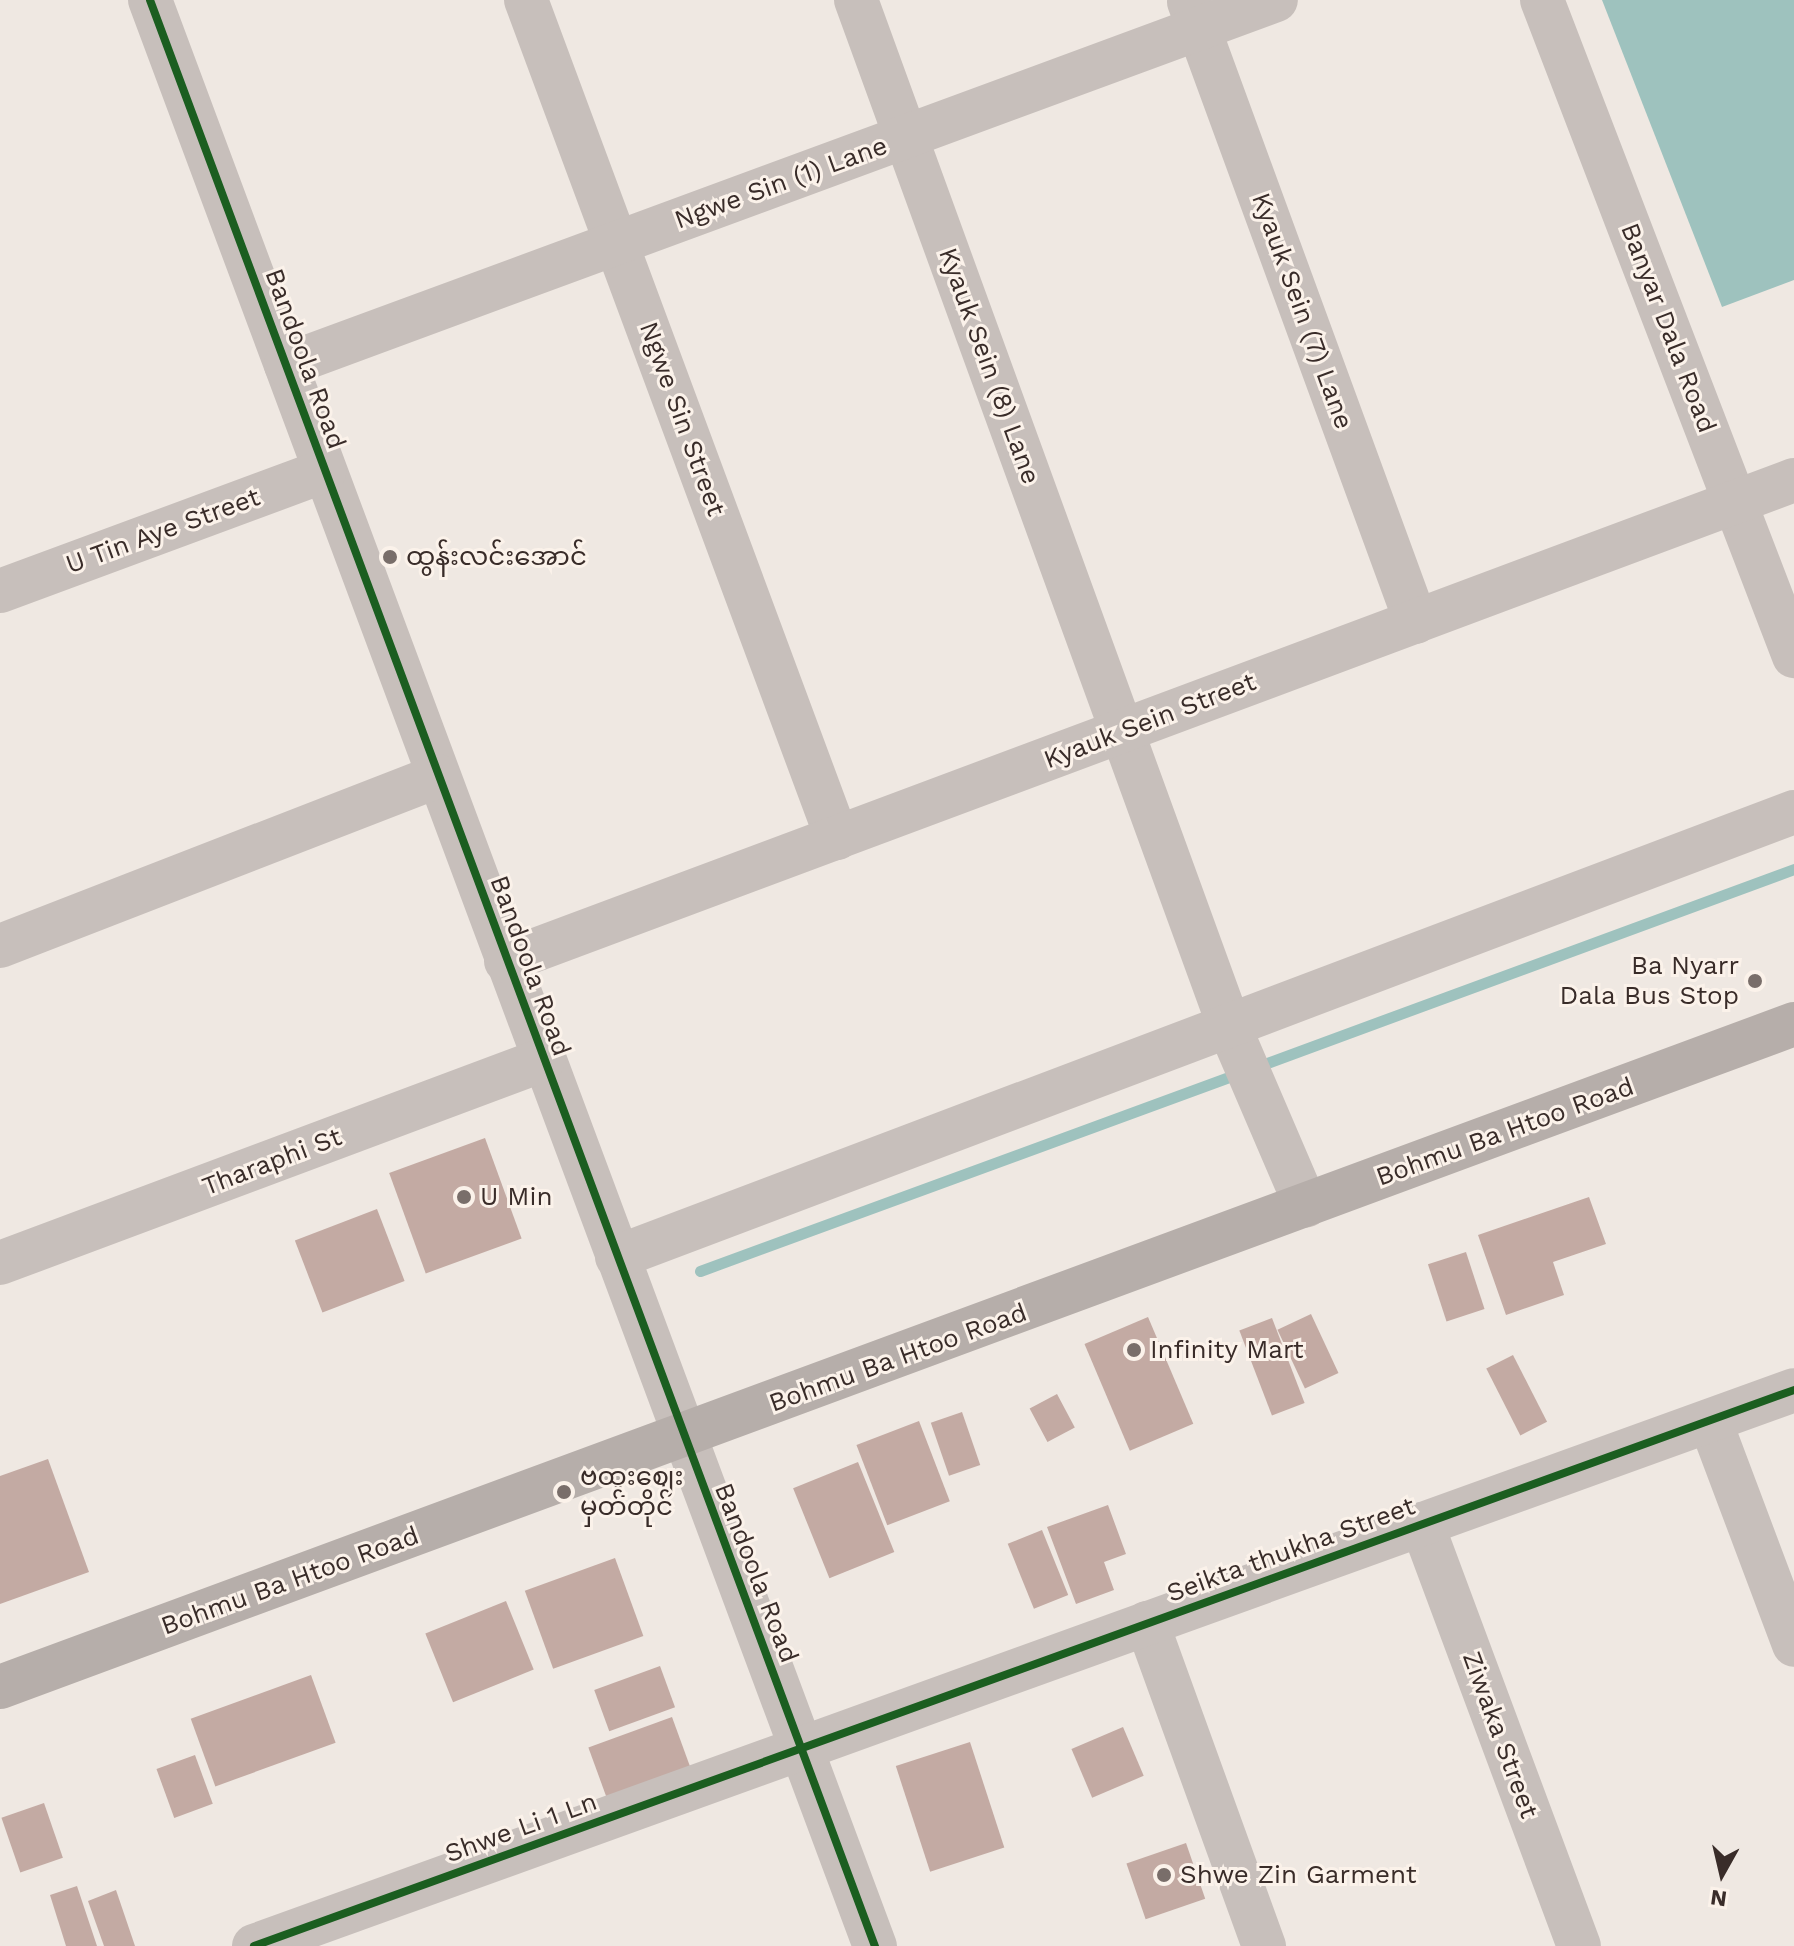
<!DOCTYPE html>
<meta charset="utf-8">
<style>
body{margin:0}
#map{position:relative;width:1794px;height:1946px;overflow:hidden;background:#efe8e2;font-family:"Work Sans","Noto Sans Myanmar",sans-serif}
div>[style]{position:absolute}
.water>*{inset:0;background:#9ec2be}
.stream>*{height:11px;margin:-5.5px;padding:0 5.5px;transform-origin:5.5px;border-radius:5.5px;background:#9ec2be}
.building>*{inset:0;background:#c3aaa3;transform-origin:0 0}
.minor>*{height:44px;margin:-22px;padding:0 22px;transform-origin:22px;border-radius:22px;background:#c7bfbb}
.major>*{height:44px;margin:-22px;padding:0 22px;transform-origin:22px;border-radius:22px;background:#b6aeaa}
.cycleway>*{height:8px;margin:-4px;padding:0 4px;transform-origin:4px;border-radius:4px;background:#1b5e20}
.dots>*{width:22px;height:22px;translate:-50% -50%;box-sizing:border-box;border:4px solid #fbf2ea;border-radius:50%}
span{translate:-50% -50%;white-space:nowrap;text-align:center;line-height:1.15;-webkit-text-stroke:6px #fbf2ea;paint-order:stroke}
.street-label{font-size:26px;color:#392c29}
.poi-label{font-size:26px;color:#392c29}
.left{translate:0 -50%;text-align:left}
.right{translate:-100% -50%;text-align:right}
.north{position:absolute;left:1682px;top:1834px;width:80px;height:80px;-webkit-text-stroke:6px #fbf2ea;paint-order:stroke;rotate:188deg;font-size:22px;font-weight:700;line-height:32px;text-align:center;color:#392c29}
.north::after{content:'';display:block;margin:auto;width:28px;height:36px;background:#392c29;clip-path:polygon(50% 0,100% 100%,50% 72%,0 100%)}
</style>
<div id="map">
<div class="water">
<i style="clip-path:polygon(1602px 0,1794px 0,1794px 280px,1722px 307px)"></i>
</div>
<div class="stream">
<i style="left:1256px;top:1067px;width:573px;rotate:-20.21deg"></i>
<i style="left:700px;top:1271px;width:575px;rotate:-20.14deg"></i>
</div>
<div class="building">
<i style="left:485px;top:1138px;width:107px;height:102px;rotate:70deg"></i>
<i style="clip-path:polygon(1589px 1197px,1606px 1244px,1553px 1262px,1564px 1295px,1506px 1315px,1478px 1235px)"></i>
<i style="left:377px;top:1209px;width:77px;height:88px;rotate:69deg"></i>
<i style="left:1466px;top:1252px;width:60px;height:40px;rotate:72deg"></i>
<i style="left:1311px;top:1314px;width:65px;height:37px;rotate:65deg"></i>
<i style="left:1148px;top:1317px;width:116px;height:69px;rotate:67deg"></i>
<i style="left:1272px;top:1318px;width:91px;height:35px;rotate:69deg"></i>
<i style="left:1513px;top:1355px;width:75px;height:30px;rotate:63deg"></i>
<i style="left:1057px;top:1394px;width:38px;height:31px;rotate:62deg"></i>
<i style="left:962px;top:1412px;width:56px;height:33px;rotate:71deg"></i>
<i style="left:919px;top:1421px;width:86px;height:67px;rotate:69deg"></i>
<i style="clip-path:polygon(48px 1459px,89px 1572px,0 1604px,0 1476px)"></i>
<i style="left:858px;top:1462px;width:97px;height:70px;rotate:68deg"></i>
<i style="clip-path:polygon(1108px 1505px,1126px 1554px,1104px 1562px,1114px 1590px,1076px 1604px,1047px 1527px)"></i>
<i style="left:1042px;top:1530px;width:70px;height:37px;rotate:68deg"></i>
<i style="left:615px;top:1558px;width:83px;height:96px;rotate:70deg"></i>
<i style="left:506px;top:1601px;width:74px;height:87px;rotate:68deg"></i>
<i style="left:660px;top:1666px;width:44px;height:70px;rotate:70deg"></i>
<i style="left:311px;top:1675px;width:72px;height:128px;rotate:70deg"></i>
<i style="left:672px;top:1717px;width:62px;height:89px;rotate:70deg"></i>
<i style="left:1123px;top:1727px;width:53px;height:56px;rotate:67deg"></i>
<i style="left:970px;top:1742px;width:111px;height:78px;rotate:72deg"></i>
<i style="left:195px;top:1755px;width:52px;height:41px;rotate:70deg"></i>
<i style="left:44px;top:1803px;width:58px;height:45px;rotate:71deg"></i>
<i style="left:1186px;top:1843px;width:59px;height:63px;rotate:71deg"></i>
<i style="clip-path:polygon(77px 1886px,97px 1946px,66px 1946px,50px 1895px)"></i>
<i style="clip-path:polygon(116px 1890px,135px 1946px,104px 1946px,88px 1901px)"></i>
</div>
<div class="minor">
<i style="left:150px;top:0;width:2077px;rotate:69.57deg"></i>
<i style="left:526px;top:0;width:894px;rotate:69.64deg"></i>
<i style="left:856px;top:0;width:1097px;rotate:70.01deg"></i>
<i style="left:1231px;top:1031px;width:190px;rotate:66.8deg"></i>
<i style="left:1542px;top:0;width:703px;rotate:68.99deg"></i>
<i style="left:1189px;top:2px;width:660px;rotate:69.89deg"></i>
<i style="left:286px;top:365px;width:1055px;rotate:-20.24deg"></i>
<i style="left:0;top:591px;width:346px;rotate:-20.3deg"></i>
<i style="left:0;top:946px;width:470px;rotate:-21.2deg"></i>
<i style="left:506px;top:961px;width:1375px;rotate:-20.48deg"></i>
<i style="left:617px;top:1257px;width:1258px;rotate:-20.71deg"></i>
<i style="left:0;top:1263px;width:580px;rotate:-20.5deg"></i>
<i style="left:1710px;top:1421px;width:239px;rotate:69.4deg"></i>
<i style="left:1422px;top:1524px;width:450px;rotate:69.6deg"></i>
<i style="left:1147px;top:1623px;width:344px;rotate:70.1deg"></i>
<i style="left:254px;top:1946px;width:1637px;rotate:-19.85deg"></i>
</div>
<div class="major">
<i style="left:0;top:1687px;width:1913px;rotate:-20.28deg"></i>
</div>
<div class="cycleway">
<i style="left:150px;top:0;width:2077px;rotate:69.57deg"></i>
<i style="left:254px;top:1946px;width:1637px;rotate:-19.85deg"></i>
</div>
<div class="dots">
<i style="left:390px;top:557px;background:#796e6a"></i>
<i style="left:1755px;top:981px;background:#796e6a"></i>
<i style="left:464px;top:1197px;background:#796e6a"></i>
<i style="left:1134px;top:1350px;background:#796e6a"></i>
<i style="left:564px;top:1492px;background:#796e6a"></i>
<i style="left:1164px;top:1875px;background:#796e6a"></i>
</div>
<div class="street-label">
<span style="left:781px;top:183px;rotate:-20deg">Ngwe Sin (1) Lane</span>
<span style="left:1302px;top:311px;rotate:70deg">Kyauk Sein (7) Lane</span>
<span style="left:1668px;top:328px;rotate:69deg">Banyar Dala Road</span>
<span style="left:305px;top:359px;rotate:70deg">Bandoola Road</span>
<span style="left:989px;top:366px;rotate:70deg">Kyauk Sein (8) Lane</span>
<span style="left:682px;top:419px;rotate:70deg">Ngwe Sin Street</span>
<span style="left:163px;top:531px;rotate:-20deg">U Tin Aye Street</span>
<span style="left:1150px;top:721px;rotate:-21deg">Kyauk Sein Street</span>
<span style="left:530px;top:966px;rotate:70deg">Bandoola Road</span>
<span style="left:1505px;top:1132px;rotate:-20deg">Bohmu Ba Htoo Road</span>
<span style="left:272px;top:1162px;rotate:-21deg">Tharaphi St</span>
<span style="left:898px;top:1358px;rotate:-20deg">Bohmu Ba Htoo Road</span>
<span style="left:1291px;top:1550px;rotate:-20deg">Seikta thukha Street</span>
<span style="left:756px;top:1573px;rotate:69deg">Bandoola Road</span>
<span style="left:290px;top:1581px;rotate:-20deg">Bohmu Ba Htoo Road</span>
<span style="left:1500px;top:1735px;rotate:70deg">Ziwaka Street</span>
<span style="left:521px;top:1828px;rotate:-20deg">Shwe Li 1 Ln</span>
</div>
<div class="poi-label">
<span class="left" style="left:406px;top:557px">ထွန်းလင်းအောင်</span>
<span class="right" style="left:1739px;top:981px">Ba Nyarr<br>Dala Bus Stop</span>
<span class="left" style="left:480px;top:1197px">U Min</span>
<span class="left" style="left:1150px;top:1350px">Infinity Mart</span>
<span class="left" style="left:580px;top:1492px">ဗထူးဈေး<br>မှတ်တိုင်</span>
<span class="left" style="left:1180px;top:1875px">Shwe Zin Garment</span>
</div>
<div class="north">N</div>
</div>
